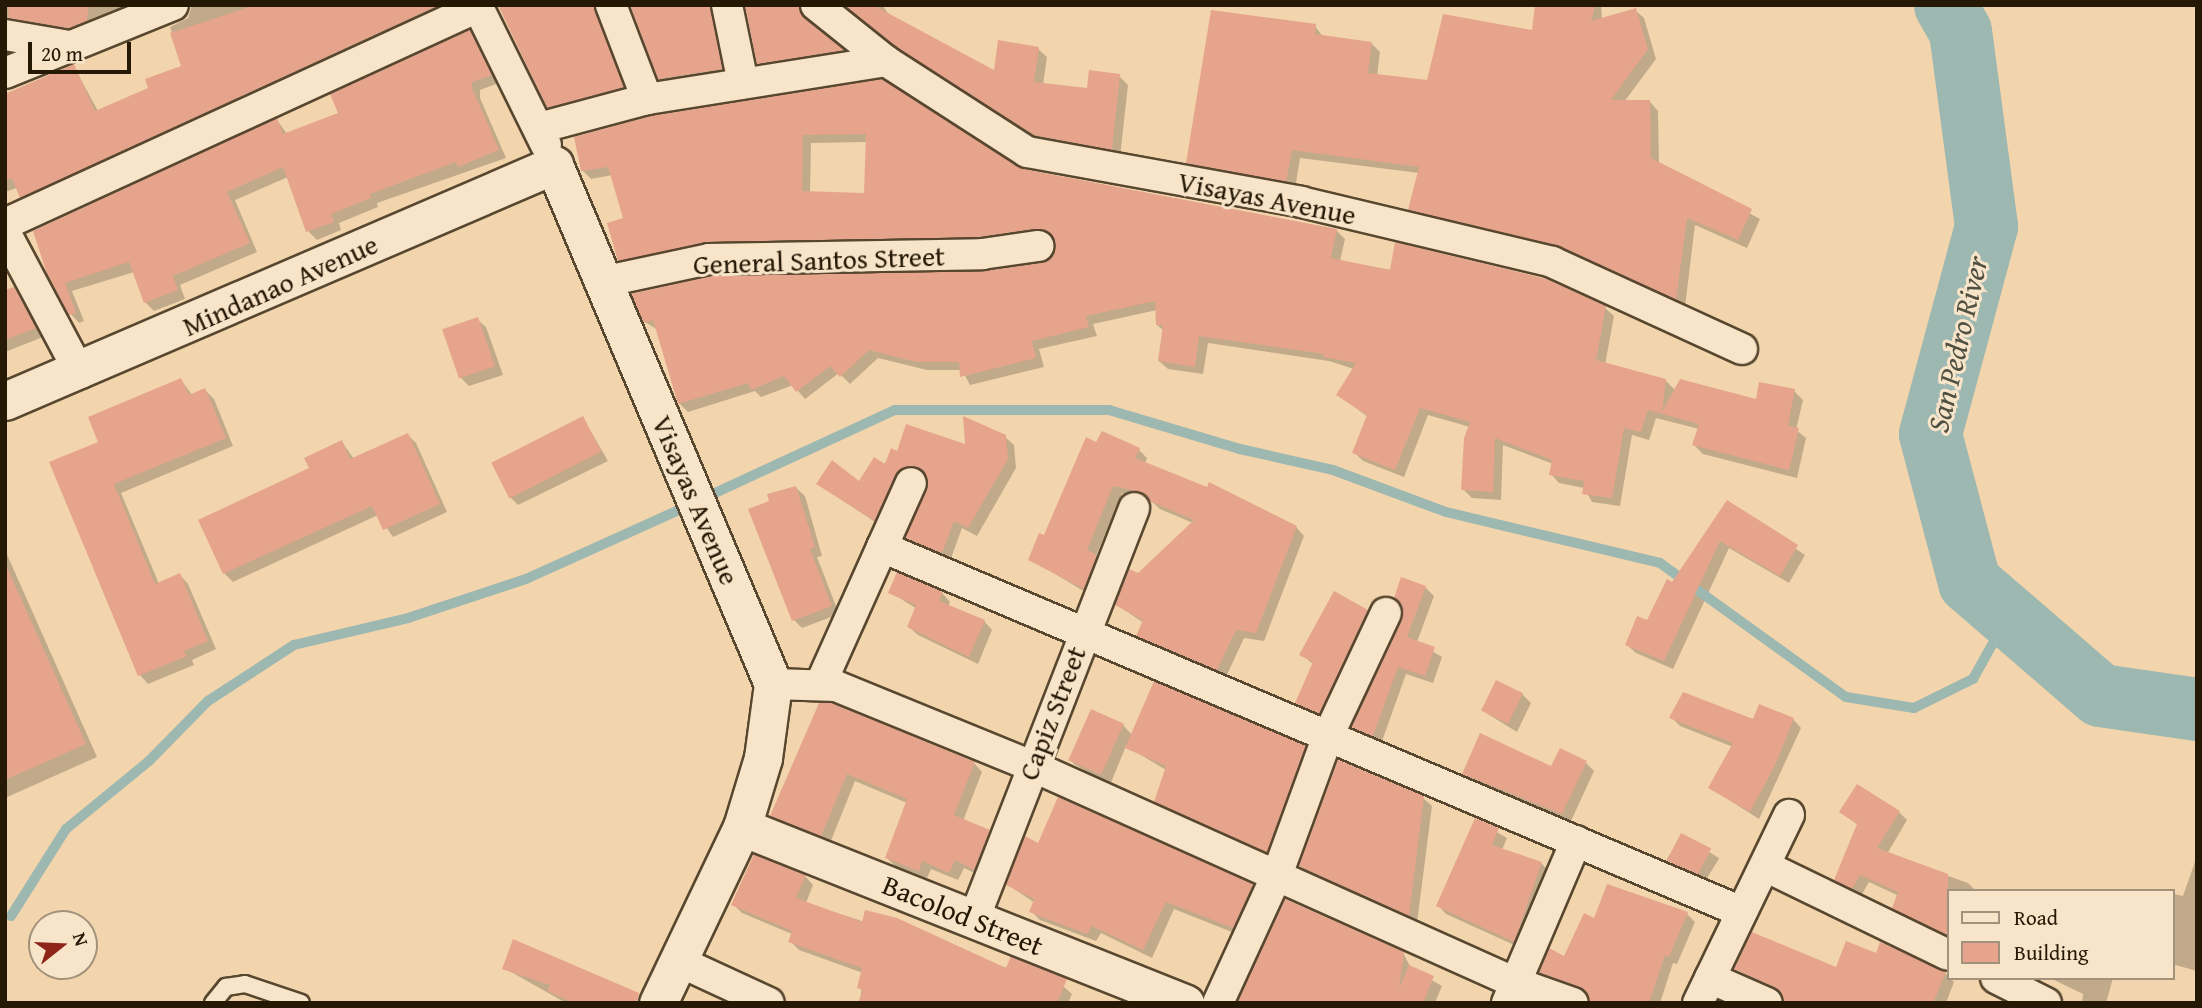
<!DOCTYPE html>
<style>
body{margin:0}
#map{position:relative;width:2202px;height:1008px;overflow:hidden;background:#f2d5ac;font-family:"Gentium Book Plus",serif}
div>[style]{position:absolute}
.shadow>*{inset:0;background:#0003;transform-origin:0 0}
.stream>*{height:10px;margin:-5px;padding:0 5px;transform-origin:5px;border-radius:5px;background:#9db7b1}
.river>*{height:63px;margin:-31.5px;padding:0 31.5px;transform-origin:31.5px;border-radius:31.5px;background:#9db7b1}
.building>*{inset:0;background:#e6a48d;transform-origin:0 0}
.roads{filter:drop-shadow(2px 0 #58472f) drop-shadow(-2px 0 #58472f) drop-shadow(0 2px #58472f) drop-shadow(0 -2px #58472f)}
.service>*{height:16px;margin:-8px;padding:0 8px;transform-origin:8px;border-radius:8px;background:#f7e4c9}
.minor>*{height:30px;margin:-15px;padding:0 15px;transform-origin:15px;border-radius:15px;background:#f7e4c9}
.tertiary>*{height:37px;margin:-18.5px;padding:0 18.5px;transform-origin:18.5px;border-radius:18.5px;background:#f7e4c9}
span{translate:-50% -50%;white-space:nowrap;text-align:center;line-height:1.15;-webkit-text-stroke:6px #f7e4c9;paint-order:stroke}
.street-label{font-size:28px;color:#251805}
.water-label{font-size:30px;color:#4f5041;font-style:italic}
.frame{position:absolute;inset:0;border:7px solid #251805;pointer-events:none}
.legend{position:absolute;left:1947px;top:889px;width:228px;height:91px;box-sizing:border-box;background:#f7e4c9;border:2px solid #a3927b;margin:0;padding:9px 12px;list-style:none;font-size:21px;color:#251805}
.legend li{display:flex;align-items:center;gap:14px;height:35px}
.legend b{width:35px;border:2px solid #a3927b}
.north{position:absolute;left:28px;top:910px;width:70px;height:70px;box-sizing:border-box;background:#f7e4c9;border:2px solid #a3927b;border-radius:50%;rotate:72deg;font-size:19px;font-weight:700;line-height:28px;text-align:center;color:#251805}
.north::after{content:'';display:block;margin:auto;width:24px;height:32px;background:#8f2418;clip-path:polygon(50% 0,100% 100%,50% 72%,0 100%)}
.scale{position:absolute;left:28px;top:42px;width:103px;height:32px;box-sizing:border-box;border:4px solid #251805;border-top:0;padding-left:9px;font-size:21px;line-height:24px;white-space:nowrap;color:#251805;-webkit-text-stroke:5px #f7e4c9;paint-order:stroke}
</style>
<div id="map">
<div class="shadow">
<i style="clip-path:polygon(5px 5px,155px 5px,82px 34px,5px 28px)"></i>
<i style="clip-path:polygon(192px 5px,441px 5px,445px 15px,30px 206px,17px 188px,5px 192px,5px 96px,74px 67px,98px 111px,150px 89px,184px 67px,170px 27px,188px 18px)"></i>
<i style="clip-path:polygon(500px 5px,605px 5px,631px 96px,557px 115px,549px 107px)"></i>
<i style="clip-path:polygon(632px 5px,722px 5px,730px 77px,668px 87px,660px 79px)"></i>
<i style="clip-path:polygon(747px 5px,810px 5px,808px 21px,850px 58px,767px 72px,759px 63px)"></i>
<i style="clip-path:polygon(842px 5px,882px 5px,890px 16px,995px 72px,1038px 49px,1047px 57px,1043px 85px,1089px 90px,1119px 76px,1128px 85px,1120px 157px,1044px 143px,907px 55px)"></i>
<i style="clip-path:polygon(1554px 5px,1601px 5px,1602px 20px,1635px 10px,1644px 18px,1656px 59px,1624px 102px,1650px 102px,1658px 111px,1659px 164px,1760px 219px,1747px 248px,1695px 225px,1685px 307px,1419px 218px,1410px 209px,1419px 173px,1300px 158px,1295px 189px,1197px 171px,1188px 163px,1315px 26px,1323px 37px,1371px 43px,1380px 52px,1377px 76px,1428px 82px,1534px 32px)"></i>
<i style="clip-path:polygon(469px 32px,499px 83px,480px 90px,480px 98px,506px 158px,377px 203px,378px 207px,339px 223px,341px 230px,317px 240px,308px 231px,288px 177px,235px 200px,257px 252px,180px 285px,185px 299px,154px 311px,145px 302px,134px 272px,72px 291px,84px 321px,79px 323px,71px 314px,49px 273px,277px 120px,287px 134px,340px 114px)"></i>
<i style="clip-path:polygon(evenodd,882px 81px,1023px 171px,1336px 230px,1345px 239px,1340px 261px,1605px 308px,1614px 316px,1605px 365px,1665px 380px,1676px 391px,1757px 401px,1794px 391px,1803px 400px,1796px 430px,1806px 438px,1797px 478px,1703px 454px,1694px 445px,1699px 429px,1656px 418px,1649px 440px,1632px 435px,1620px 506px,1592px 502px,1584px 488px,1559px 483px,1551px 474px,1553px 464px,1503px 445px,1501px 500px,1472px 498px,1463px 489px,1470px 427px,1428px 415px,1404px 477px,1363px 461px,1355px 453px,1368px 417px,1338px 395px,1354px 369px,1329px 361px,1208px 343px,1203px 374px,1168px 369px,1159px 361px,1164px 331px,1157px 325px,1157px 310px,1093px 324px,1097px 336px,1039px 349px,1044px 367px,970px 385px,962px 370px,927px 370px,878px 358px,850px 384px,839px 373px,805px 399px,793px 385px,761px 397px,755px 391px,688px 412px,679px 403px,658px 330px,645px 322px,634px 295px,985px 273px,1042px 265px,1056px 254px,1053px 238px,1046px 237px,628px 268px,620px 260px,625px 219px,612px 175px,591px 179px,582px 170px,882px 81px,868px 142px,865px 195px,810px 193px,811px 143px,868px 142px)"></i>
<i style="clip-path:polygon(14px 289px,43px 337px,5px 352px,5px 292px)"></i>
<i style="clip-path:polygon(477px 319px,486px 327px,503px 375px,469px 386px,461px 378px)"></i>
<i style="clip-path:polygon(181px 380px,193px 396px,205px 390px,214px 399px,233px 446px,121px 493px,159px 584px,180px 575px,188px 584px,216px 649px,192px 660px,194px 665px,148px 684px,140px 675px,52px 463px,100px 443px)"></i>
<i style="clip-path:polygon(583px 418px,608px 461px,518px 505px,509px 496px)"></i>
<i style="clip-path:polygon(408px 435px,416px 443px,447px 512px,393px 537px,378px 515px,233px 582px,224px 573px,312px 469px,342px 442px,354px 459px)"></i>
<i style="clip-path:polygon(1005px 437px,1014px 445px,1016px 468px,977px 536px,962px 528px,950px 561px,908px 538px,929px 490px,927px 475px,918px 474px,884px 528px,818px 484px,859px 483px,898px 453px,967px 446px)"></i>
<i style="clip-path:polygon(1097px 445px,1139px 450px,1147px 458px,1145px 464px,1296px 527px,1304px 536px,1264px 641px,1244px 638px,1226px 677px,1146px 644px,1138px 635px,1144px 623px,1117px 605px,1138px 575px,1193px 523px,1160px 509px,1150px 500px,1122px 493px,1096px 556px,1105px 565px,1092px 596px,1030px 559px)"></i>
<i style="clip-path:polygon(796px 488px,805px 496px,822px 556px,817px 557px,839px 614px,802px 628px,794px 620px,771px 503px)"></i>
<i style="clip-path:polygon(1727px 502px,1805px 555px,1789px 583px,1729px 548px,1673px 669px,1636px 653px,1627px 645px,1648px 622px)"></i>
<i style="clip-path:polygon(5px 550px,97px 757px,5px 798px)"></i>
<i style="clip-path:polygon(1425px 587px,1434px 596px,1417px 642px,1442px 657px,1433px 683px,1406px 674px,1381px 744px,1354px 727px)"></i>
<i style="clip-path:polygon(890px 592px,942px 593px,950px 602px,948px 607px,984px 621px,992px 630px,978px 664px,918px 635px,909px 627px,917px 609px)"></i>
<i style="clip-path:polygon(1367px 611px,1376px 620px,1328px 721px,1306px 711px,1297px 703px,1314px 665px,1301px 654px)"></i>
<i style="clip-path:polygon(1522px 694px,1531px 703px,1517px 732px,1483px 711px)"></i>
<i style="clip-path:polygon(820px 705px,974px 763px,982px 772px,963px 821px,997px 840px,983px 877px,964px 868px,958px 880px,931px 869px,927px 878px,895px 866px,887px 858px,907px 803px,855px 781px,830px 843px,781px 824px,772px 815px)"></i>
<i style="clip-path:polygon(1672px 718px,1793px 719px,1801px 728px,1759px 819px,1710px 788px,1733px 747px,1680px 726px)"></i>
<i style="clip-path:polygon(1123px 725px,1132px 735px,1305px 747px,1313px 756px,1275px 859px,1165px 810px,1156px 801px,1166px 770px,1126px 746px,1110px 785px,1074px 764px,1071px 760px)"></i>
<i style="clip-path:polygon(1586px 763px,1594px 771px,1571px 821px,1473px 782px,1464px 774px)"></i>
<i style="clip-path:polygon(1423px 798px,1432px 806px,1417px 923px,1309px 875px,1301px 866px)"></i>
<i style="clip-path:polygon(1059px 799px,1252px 886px,1261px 894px,1242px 936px,1174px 909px,1152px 958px,1101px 933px,1096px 941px,1040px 920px,1031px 911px,1035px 903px,1008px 885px,1039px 845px)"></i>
<i style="clip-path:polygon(1841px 812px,1899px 812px,1907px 820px,1887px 854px,1968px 883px,1976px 891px,1948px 891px,1948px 939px,1903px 917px,1894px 908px,1899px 896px,1869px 882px,1861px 896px,1836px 880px,1859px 826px)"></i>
<i style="clip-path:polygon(1476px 820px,1507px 838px,1502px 850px,1541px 863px,1550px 872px,1523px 949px,1446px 914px,1438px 905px)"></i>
<i style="left:1682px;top:835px;width:44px;height:29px;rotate:32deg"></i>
<i style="clip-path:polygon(2197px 856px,2197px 971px,2172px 964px,2172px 901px,2174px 894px,2183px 896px)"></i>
<i style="clip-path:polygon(805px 876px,813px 885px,806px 903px,1063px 986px,1072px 994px,1068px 1003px,860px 1003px,863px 973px,799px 950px,790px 941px,792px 934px,742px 913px,733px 904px)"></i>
<i style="clip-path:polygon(1687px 914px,1695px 922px,1677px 964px,1673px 963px,1660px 1003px,1590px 1003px,1589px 997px,1550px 981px,1541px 972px,1565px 959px,1595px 920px)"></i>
<i style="clip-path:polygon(1403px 953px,1411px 968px,1442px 986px,1435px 1003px,1240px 1003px)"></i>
<i style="clip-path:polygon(1877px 956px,1945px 973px,1954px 982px,1946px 1003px,1786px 1003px,1780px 993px,1736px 969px,1837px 970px)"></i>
<i style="clip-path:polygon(504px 968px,628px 1003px,566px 1003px)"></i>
<i style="clip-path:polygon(2050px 978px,2113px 978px,2106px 1003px,2082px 1003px,2083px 994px)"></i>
</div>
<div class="stream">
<i style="left:715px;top:493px;width:198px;rotate:-24.8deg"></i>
<i style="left:895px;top:410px;width:214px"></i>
<i style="left:1109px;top:410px;width:137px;rotate:16.6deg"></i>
<i style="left:1240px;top:449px;width:95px;rotate:12.7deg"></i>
<i style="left:1333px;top:470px;width:121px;rotate:20.4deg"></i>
<i style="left:1446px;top:512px;width:220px;rotate:13.4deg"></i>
<i style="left:1660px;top:563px;width:229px;rotate:35.8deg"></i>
<i style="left:1846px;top:697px;width:69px;rotate:9.2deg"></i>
<i style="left:1914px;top:708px;width:66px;rotate:-26.2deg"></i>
<i style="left:1973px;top:679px;width:72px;rotate:-60.9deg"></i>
<i style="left:11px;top:916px;width:103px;rotate:-57.7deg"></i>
<i style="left:66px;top:829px;width:107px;rotate:-39.3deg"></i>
<i style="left:149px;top:761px;width:84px;rotate:-45.5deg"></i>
<i style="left:208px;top:701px;width:103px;rotate:-33.1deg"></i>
<i style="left:294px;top:645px;width:117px;rotate:-13.3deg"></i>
<i style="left:408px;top:618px;width:124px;rotate:-18.3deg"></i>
<i style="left:526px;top:579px;width:168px;rotate:-24.3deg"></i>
</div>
<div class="river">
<i style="left:1945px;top:5px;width:30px;rotate:60deg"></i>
<i style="left:1960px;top:31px;width:197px;rotate:82.4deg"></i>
<i style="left:1986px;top:226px;width:215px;rotate:105.1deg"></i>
<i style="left:1930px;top:434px;width:153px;rotate:75.2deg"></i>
<i style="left:1969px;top:582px;width:173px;rotate:40.8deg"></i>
<i style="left:2100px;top:695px;width:98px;rotate:8.2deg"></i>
</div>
<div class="building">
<i style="clip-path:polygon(9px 5px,89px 5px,87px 21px,69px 28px,8px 18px)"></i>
<i style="clip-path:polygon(255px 5px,437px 6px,20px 198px,12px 178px,5px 181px,5px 94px,74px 64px,95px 111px,148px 88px,145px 79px,181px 66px,170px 33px)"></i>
<i style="clip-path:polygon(498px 5px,594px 5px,624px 87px,547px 108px)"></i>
<i style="clip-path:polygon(630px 5px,710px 5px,722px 69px,658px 79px)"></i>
<i style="clip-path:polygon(745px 5px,799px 5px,805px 19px,844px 50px,757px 64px)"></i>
<i style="clip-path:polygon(844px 5px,873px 5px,994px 70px,998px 40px,1039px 47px,1034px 82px,1087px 88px,1089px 70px,1120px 74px,1112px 150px,1034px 135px,896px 47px)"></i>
<i style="clip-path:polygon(1535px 5px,1595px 5px,1591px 21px,1636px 8px,1648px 49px,1611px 100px,1650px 100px,1651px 158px,1752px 209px,1738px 240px,1687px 218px,1676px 300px,1556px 245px,1408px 210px,1419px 167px,1292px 150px,1286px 182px,1186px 163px,1211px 10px,1316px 24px,1315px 34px,1372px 42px,1368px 73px,1427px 80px,1443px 14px,1532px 30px)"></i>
<i style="clip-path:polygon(470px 30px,492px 75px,472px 82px,472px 88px,499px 150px,458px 167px,456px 162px,370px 194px,371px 198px,331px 214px,334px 222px,306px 232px,283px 167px,227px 192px,250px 243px,173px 276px,178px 290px,144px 303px,129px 262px,65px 283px,76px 313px,69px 315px,47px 274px,33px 231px,277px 118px,283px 134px,338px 113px,330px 94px)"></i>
<i style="clip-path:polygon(evenodd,882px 79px,1023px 169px,1337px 229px,1331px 258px,1390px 270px,1395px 242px,1546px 279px,1606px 306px,1596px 360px,1666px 379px,1662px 412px,1680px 379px,1756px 399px,1759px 382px,1795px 389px,1788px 426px,1799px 428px,1789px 470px,1692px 445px,1699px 424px,1648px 410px,1641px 432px,1624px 428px,1612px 498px,1582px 494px,1584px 481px,1549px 475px,1552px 460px,1495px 438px,1493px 492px,1461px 490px,1464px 438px,1470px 422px,1420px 408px,1395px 470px,1352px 453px,1367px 415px,1336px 395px,1356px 363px,1323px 357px,1324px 354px,1199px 336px,1195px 367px,1158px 361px,1163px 325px,1156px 325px,1155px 301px,1086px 316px,1089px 327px,1032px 341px,1036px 358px,960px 377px,959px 362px,917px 362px,869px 350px,840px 377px,830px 366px,796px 392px,784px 376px,751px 390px,748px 383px,678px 404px,653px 320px,643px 323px,631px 294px,711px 276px,984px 271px,1040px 263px,1054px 253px,1052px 236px,1036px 229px,981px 237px,708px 242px,618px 261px,607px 223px,623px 218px,608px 167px,581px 171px,574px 137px,651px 116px,882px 79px,866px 134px,864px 193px,802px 191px,803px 135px,866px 134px)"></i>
<i style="clip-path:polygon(14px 287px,36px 328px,5px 340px,5px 290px)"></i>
<i style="left:478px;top:317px;width:52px;height:38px;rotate:71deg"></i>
<i style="clip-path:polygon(181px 378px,189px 395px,205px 388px,226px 438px,114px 484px,155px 584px,180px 573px,208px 641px,184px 651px,187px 656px,138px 676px,49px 462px,98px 442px,88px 417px)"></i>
<i style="left:583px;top:416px;width:40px;height:103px;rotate:63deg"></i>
<i style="clip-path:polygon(963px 416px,1006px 435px,1008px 459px,968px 528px,954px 521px,942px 553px,905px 538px,927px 490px,928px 481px,919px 467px,900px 469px,875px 521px,816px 484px,832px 460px,859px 481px,874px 457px,885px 464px,891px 448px,897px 451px,906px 424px,965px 444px)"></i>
<i style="clip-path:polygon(1102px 431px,1140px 448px,1135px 458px,1207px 487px,1209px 482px,1297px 526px,1256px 633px,1236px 630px,1217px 670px,1136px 636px,1143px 620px,1115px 605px,1129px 569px,1138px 573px,1194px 520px,1149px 501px,1141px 492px,1113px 486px,1087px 550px,1097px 555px,1084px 589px,1028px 560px,1039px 533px,1044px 535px,1086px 437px,1096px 442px)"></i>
<i style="clip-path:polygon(408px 433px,440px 504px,383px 530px,372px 506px,223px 574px,198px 520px,309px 468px,304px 458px,342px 440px,350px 459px)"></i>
<i style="clip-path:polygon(796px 486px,815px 547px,810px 549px,832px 606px,792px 621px,748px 509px,769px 501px,767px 494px)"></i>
<i style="clip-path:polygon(1727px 500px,1798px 545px,1780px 576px,1720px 541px,1664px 661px,1625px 645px,1637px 616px,1647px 620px,1667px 579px,1672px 582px)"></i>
<i style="clip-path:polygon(5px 563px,86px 744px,5px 780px)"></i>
<i style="clip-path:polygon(897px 572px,943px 592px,939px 601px,985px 620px,969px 657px,907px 627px,916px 605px,888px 593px)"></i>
<i style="clip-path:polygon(1401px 577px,1426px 586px,1407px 637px,1435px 647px,1425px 676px,1398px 667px,1373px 736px,1351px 727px,1402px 620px,1403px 611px,1394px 598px)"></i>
<i style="clip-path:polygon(1334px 591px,1368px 610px,1319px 714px,1295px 703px,1313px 662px,1299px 655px)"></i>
<i style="left:1496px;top:680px;width:30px;height:34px;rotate:26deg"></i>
<i style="clip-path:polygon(1154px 681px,1306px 746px,1267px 852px,1154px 802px,1166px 766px,1125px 748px)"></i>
<i style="clip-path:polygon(1683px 692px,1753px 719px,1759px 704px,1794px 718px,1776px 763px,1750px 812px,1708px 788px,1733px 743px,1669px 718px)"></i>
<i style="clip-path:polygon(819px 703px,832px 703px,975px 762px,954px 815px,990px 830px,974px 870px,955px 860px,949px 873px,922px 861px,919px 871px,885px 858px,907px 799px,847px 774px,821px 836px,770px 816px)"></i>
<i style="left:1091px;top:709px;width:36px;height:56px;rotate:24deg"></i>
<i style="clip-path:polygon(1480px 733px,1551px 766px,1560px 748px,1587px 761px,1562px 814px,1462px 774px)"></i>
<i style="clip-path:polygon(1338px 760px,1424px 796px,1409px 916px,1299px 866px)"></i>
<i style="clip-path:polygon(1857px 784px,1900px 811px,1877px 848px,1948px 874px,1948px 936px,1892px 908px,1898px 892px,1860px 875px,1852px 889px,1834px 880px,1857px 824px,1839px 812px)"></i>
<i style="clip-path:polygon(1058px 797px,1253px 884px,1233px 928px,1166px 902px,1143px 950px,1092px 926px,1087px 934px,1029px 912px,1034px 899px,1006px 885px,1025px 836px,1038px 843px)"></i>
<i style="clip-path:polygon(1475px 818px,1499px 828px,1492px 845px,1542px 862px,1514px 942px,1436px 906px)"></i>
<i style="left:1681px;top:833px;width:34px;height:31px;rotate:27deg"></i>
<i style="clip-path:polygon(754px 854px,806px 875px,796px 898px,862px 922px,865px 910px,897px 918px,1006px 968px,1011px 956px,1067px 979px,1057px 1003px,858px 1003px,863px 990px,857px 988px,862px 968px,788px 942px,792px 931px,731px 905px)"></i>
<i style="clip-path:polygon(1607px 884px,1688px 912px,1669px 957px,1665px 955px,1649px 1003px,1590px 1003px,1579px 987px,1539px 973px,1549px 948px,1564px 956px,1584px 913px,1594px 918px)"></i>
<i style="clip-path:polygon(1285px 899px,1404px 952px,1399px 989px,1409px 965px,1434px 976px,1423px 1003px,1237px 1003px)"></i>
<i style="clip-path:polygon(1752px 932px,1836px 967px,1846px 941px,1876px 953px,1880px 942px,1946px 972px,1933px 1003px,1784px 1003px,1775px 987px,1734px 969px)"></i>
<i style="clip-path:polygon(513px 939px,639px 993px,637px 1003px,574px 1003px,547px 991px,550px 985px,502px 969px)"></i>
</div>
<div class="roads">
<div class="service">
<i style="left:213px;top:1003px;width:21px;rotate:-51deg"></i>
<i style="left:226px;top:987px;width:19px;rotate:-9deg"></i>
<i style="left:245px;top:984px;width:59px;rotate:18.7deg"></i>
</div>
<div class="minor">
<i style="left:477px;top:5px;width:156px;rotate:63.8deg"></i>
<i style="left:611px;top:5px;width:101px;rotate:69deg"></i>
<i style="left:727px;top:5px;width:80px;rotate:78.4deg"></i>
<i style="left:816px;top:5px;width:90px;rotate:38.7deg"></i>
<i style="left:886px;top:61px;width:168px;rotate:32.8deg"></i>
<i style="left:1027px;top:152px;width:279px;rotate:10.3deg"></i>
<i style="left:1301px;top:202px;width:258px;rotate:13.4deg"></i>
<i style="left:1552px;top:262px;width:209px;rotate:24.6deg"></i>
<i style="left:5px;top:35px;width:65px;rotate:9.8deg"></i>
<i style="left:5px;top:73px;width:181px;rotate:-22deg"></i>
<i style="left:539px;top:128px;width:112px;rotate:-15deg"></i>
<i style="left:647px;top:99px;width:242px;rotate:-9deg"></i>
<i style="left:5px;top:224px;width:520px;rotate:-24.64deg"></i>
<i style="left:5px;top:232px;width:160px;rotate:62deg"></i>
<i style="left:602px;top:282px;width:109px;rotate:-12.1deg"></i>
<i style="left:709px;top:259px;width:273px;rotate:-1deg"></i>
<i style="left:982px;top:254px;width:57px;rotate:-8.1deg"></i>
<i style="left:882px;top:547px;width:934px;rotate:23deg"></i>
<i style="left:821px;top:683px;width:219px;rotate:-65.8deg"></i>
<i style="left:773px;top:684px;width:63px;rotate:1.8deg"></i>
<i style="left:836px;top:686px;width:212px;rotate:22.2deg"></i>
<i style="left:1032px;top:766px;width:530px;rotate:24.15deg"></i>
<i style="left:1516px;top:983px;width:60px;rotate:19.3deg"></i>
<i style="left:1765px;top:866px;width:203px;rotate:25.9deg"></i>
<i style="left:974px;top:919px;width:441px;rotate:-68.7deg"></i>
<i style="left:678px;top:961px;width:100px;rotate:24.8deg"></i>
<i style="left:1710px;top:978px;width:62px;rotate:23.7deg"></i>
<i style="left:1996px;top:978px;width:56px;rotate:26.6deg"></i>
<i style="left:1218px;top:1003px;width:141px;rotate:-65.3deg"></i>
<i style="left:1277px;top:875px;width:148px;rotate:-69.9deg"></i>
<i style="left:1328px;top:736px;width:136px;rotate:-64.8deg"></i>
<i style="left:1507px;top:1003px;width:176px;rotate:-66.9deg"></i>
<i style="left:1698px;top:1003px;width:209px;rotate:-64.2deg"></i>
</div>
<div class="tertiary">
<i style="left:5px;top:401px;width:598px;rotate:-23.26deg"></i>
<i style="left:554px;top:165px;width:563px;rotate:67.12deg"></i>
<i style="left:773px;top:684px;width:75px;rotate:97.7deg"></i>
<i style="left:763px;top:758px;width:72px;rotate:106.9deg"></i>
<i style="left:742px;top:827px;width:195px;rotate:115.5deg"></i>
<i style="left:742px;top:827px;width:477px;rotate:21.7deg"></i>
</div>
</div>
<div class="street-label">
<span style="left:1267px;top:198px;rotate:11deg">Visayas Avenue</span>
<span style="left:819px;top:260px;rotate:-2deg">General Santos Street</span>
<span style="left:280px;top:285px;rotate:-24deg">Mindanao Avenue</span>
<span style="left:696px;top:500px;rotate:67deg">Visayas Avenue</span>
<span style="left:1052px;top:713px;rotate:-69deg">Capiz Street</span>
<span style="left:963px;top:915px;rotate:22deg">Bacolod Street</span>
</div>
<div class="water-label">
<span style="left:1957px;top:344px;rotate:-77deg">San Pedro River</span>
</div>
<div class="frame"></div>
<ul class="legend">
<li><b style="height:9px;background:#f7e4c9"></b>Road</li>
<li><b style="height:19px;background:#e6a48d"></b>Building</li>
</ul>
<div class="north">N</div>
<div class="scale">20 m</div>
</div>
